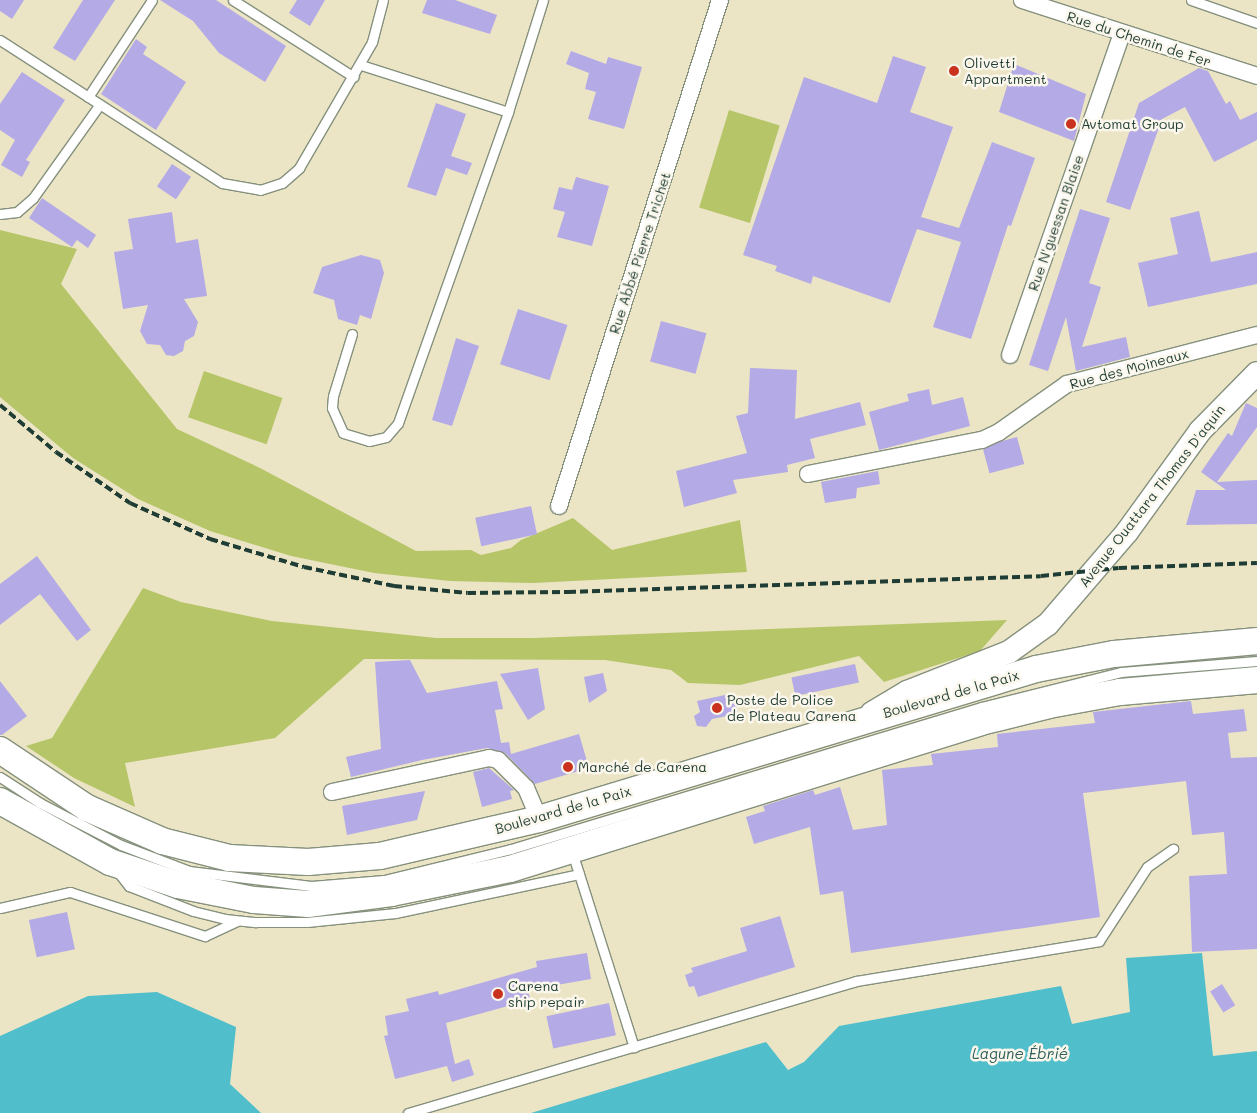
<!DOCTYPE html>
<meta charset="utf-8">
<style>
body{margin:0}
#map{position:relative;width:1257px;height:1113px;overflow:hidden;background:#ebe5c6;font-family:Mali,sans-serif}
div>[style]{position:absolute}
.green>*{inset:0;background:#b6c567;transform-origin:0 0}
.water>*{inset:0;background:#51becb}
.building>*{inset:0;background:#b4aae5;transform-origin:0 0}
.roads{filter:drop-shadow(1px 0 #85917d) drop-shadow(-1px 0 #85917d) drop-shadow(0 1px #85917d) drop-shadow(0 -1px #85917d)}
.service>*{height:9px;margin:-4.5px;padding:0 4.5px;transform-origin:4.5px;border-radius:4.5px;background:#fff}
.minor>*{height:16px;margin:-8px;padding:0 8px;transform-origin:8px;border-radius:8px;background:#fff}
.secondary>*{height:22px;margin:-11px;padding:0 11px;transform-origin:11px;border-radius:11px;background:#fff}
.primary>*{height:26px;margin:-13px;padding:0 13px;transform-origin:13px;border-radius:13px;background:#fff}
.rail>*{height:4px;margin-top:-2px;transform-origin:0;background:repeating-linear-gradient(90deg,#1f3d34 0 8px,transparent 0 12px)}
.dots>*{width:14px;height:14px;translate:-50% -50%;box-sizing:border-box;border:2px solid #fbf7ec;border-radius:50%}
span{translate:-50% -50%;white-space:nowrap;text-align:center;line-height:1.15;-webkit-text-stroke:5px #fbf7ec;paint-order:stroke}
.street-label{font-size:14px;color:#1f3d34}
.poi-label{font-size:14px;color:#1f3d34}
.left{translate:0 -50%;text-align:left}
.water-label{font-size:15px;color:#2c5d5a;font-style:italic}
</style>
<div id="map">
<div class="green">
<i style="left:729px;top:110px;width:53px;height:102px;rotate:17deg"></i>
<i style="clip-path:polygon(0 230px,77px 249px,61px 284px,177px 429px,260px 468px,416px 551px,471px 550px,481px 555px,511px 548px,521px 540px,573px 518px,612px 550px,740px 520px,747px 572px,534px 583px,450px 581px,374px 573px,291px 556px,210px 531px,138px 499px,73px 458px,0 397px)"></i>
<i style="left:204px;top:371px;width:83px;height:49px;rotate:19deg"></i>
<i style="clip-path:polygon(143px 588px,181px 602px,272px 621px,436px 638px,534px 638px,1007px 620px,980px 651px,884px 682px,859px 656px,740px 685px,688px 683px,671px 670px,605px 660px,364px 659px,275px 738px,125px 763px,135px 807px,74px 778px,26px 746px,52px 738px)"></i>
</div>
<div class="water">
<i style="clip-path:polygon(1202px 953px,1213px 1056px,1257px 1051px,1257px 1113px,531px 1113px,766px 1042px,788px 1070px,804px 1062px,839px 1026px,1061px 986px,1072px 1024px,1130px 1012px,1126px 958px)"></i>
<i style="clip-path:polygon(157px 992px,236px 1027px,230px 1084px,261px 1113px,0 1113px,0 1036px,88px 996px)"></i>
</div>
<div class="building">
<i style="clip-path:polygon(0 0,24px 0,12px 19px,0 11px)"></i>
<i style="clip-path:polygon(83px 0,115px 0,75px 61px,53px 48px)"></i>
<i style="clip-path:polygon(160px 0,216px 0,286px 46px,265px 82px,219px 53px,193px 21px)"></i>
<i style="clip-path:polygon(297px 0,325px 0,310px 26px,289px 13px)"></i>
<i style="clip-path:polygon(427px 0,455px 0,497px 15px,490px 34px,422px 13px)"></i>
<i style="clip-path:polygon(136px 39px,147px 47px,143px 54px,186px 82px,156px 130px,101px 94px)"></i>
<i style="clip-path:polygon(571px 51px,606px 64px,608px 57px,642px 67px,624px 129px,588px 119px,596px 92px,585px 89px,589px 73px,566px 64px)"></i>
<i style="clip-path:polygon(893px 56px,926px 67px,910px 112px,953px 127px,921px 217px,959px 228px,992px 142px,1035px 158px,1011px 226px,1008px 225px,971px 339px,933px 327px,961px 242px,917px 229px,890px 303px,813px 276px,811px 284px,775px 271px,777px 266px,743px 255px,804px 77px,877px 103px)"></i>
<i style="clip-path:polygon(1014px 64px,1086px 94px,1074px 141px,999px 112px)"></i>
<i style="clip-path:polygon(1199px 68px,1208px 71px,1226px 104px,1230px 101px,1240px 120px,1257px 112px,1257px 140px,1214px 162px,1185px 107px,1162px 119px,1130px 210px,1106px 202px,1139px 103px)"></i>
<i style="clip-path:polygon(22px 72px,65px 100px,26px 160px,30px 162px,22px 177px,1px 165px,15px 140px,0 130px,0 104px)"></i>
<i style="clip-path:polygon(436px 103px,466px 114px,451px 156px,472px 163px,467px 175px,446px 168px,436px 196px,407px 187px)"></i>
<i style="left:172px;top:164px;width:23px;height:27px;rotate:34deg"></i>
<i style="clip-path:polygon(576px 177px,609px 186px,592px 246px,557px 237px,565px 212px,553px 209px,559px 187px,572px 190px)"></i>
<i style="clip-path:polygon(42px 198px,96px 235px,88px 248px,77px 240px,72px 247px,29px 218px)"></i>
<i style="clip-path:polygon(1080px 209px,1110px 218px,1089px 283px,1101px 287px,1082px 347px,1126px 337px,1130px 357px,1076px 371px,1066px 317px,1048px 371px,1029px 365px)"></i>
<i style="clip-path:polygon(1199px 211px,1211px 262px,1257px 252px,1257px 284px,1148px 307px,1138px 263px,1178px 254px,1170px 218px)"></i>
<i style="clip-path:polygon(172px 212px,176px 243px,198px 239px,207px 296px,184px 299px,198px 322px,194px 336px,185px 341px,183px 351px,174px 356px,166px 355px,160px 345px,147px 344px,140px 331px,148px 305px,123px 309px,114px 252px,133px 249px,128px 219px)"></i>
<i style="clip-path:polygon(361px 255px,380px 260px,384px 273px,371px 319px,360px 315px,357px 325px,338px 319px,334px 300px,313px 293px,322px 267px)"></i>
<i style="left:518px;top:309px;width:52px;height:58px;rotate:18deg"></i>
<i style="left:661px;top:321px;width:47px;height:42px;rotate:15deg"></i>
<i style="clip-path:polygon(456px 338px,479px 346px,452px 426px,432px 420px)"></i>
<i style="clip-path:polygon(750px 368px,797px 370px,795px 419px,860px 402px,866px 425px,810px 439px,815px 458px,787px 465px,788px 472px,733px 480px,737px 493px,684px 507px,676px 471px,747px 453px,736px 416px,748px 413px)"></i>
<i style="clip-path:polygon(929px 389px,932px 405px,963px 397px,970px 426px,879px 450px,869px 412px,909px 401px,907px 394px)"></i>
<i style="clip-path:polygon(1246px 403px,1257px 408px,1257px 427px,1217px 482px,1257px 480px,1257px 524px,1186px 525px,1196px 490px,1226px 490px,1201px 472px,1228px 433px,1232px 436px)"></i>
<i style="left:1017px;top:437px;width:28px;height:36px;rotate:75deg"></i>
<i style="clip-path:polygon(878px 471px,880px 484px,857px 488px,856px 498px,825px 503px,821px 482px)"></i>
<i style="left:531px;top:506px;width:29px;height:57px;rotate:78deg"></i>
<i style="clip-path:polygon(37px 556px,91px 630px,77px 641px,40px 594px,0 625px,0 584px)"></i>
<i style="clip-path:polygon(410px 660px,427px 693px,497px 681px,503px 709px,495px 710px,501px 743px,509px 742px,511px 754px,579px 734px,589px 768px,535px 784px,505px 753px,487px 748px,422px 760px,351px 777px,346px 757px,381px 749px,375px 662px)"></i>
<i style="left:855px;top:664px;width:19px;height:65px;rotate:78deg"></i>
<i style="clip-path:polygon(538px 668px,545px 709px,528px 720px,500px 674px)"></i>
<i style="clip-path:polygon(603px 673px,607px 691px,589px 703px,584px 677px)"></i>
<i style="clip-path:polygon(0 681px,27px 716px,2px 735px,0 735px)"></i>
<i style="clip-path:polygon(734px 693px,738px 714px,712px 719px,706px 727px,697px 726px,694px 716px,700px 712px,697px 701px)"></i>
<i style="clip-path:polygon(1191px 701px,1193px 714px,1244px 709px,1247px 731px,1228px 733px,1231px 758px,1257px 757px,1257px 949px,1192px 952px,1189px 876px,1227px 874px,1224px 832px,1192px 835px,1186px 781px,1083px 793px,1100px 917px,851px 953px,843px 891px,820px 895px,810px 827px,754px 844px,746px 817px,765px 811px,763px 806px,813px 790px,815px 795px,840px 787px,853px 830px,887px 825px,882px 770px,933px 765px,931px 754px,998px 747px,997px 734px,1095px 723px,1093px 712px)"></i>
<i style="clip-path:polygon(489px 768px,514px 790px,510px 791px,512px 799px,482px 807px,473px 772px)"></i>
<i style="clip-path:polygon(425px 791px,417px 820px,347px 835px,342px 806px)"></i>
<i style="left:67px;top:912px;width:38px;height:39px;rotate:78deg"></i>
<i style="clip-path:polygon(780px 916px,795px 967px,698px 997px,694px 986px,689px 987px,685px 975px,693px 972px,691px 968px,747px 951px,740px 928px)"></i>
<i style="clip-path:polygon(587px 953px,591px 979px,528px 990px,530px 1000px,446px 1023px,455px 1064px,469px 1059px,474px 1075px,452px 1082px,447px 1066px,395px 1079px,384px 1036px,388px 1035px,385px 1016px,409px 1011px,406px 999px,438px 991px,439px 995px,537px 967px,536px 961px)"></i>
<i style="left:1222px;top:984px;width:25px;height:14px;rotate:58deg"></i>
<i style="left:609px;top:1003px;width:33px;height:64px;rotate:78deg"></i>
</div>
<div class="roads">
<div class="service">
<i style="left:233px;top:0;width:143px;rotate:32.5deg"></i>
<i style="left:1191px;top:0;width:70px;rotate:19.2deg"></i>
<i style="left:0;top:40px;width:264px;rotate:32.8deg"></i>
<i style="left:222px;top:183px;width:39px;rotate:10deg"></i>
<i style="left:260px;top:190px;width:23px;rotate:-18deg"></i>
<i style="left:282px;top:183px;width:23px;rotate:-41deg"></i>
<i style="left:299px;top:168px;width:146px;rotate:-59.9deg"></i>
<i style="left:372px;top:42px;width:43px;rotate:-75.3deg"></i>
<i style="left:361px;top:65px;width:154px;rotate:17.7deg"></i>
<i style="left:88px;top:97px;width:116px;rotate:-56.6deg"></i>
<i style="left:0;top:214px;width:17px;rotate:-7deg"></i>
<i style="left:17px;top:212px;width:21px;rotate:-41deg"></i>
<i style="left:33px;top:198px;width:115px;rotate:-54.5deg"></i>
<i style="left:352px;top:334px;width:65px;rotate:107deg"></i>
<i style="left:333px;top:396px;width:12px;rotate:95deg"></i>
<i style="left:332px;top:408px;width:27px;rotate:66deg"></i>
<i style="left:343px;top:433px;width:27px;rotate:17deg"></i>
<i style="left:369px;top:441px;width:17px;rotate:-13deg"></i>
<i style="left:386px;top:437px;width:18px;rotate:-49deg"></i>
<i style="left:398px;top:423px;width:330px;rotate:-70.5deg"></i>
<i style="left:508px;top:112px;width:117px;rotate:-72.6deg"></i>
<i style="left:0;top:777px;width:48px;rotate:33deg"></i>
<i style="left:40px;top:803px;width:91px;rotate:27.4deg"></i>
<i style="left:121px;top:845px;width:73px;rotate:20.9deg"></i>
<i style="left:189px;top:871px;width:123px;rotate:7deg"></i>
<i style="left:311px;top:886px;width:73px;rotate:-4.7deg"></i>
<i style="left:384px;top:880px;width:131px;rotate:-13.7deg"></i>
<i style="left:511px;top:849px;width:491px;rotate:-16.8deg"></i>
<i style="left:981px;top:707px;width:144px;rotate:-14deg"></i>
<i style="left:1121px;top:672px;width:136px;rotate:-4.6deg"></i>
<i style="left:572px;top:852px;width:205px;rotate:72.4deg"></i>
<i style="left:118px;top:872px;width:18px;rotate:52deg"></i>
<i style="left:129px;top:886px;width:69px;rotate:21.3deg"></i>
<i style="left:193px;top:911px;width:33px;rotate:14deg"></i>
<i style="left:225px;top:919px;width:31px;rotate:6deg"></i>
<i style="left:256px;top:922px;width:51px"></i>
<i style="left:307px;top:922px;width:89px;rotate:-5.8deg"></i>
<i style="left:396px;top:913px;width:187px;rotate:-12deg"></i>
<i style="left:0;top:908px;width:72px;rotate:-12.9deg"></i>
<i style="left:70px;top:892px;width:142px;rotate:18.1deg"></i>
<i style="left:205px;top:936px;width:35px;rotate:-25deg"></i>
<i style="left:408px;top:1113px;width:467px;rotate:-16.4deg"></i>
<i style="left:856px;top:981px;width:246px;rotate:-9.3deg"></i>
<i style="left:1099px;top:941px;width:88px;rotate:-57deg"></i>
<i style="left:1147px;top:867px;width:32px;rotate:-35deg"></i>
</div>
<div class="minor">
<i style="left:1022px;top:0;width:247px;rotate:17.9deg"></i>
<i style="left:1010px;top:355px;width:340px;rotate:-70.8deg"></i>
<i style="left:808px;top:474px;width:177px;rotate:-11.1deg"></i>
<i style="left:982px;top:440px;width:19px;rotate:-25deg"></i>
<i style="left:999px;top:432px;width:83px;rotate:-35.2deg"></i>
<i style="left:1067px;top:384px;width:196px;rotate:-14.5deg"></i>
<i style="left:559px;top:506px;width:531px;rotate:-72.35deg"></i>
<i style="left:332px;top:792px;width:161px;rotate:-12.2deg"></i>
<i style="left:489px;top:758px;width:9px;rotate:13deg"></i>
<i style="left:498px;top:760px;width:40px;rotate:45deg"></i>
<i style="left:526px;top:788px;width:34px;rotate:67deg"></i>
</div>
<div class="secondary">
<i style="left:872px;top:713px;width:41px;rotate:-31deg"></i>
<i style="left:907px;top:692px;width:110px;rotate:-21.4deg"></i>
<i style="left:1009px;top:652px;width:48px;rotate:-35.7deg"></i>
<i style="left:1048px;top:624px;width:121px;rotate:-49.3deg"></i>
<i style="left:1127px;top:532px;width:125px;rotate:-54.1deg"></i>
<i style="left:1200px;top:431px;width:81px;rotate:-45.5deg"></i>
</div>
<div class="primary">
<i style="left:0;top:750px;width:105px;rotate:33.7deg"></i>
<i style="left:87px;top:808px;width:82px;rotate:23.7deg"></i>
<i style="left:162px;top:841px;width:69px;rotate:14.2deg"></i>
<i style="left:229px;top:858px;width:79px;rotate:2.9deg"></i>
<i style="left:308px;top:862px;width:72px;rotate:-4.8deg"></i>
<i style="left:380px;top:856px;width:163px;rotate:-13.1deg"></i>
<i style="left:539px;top:819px;width:519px;rotate:-16.79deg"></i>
<i style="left:1036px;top:669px;width:79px;rotate:-10.9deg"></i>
<i style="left:1114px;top:654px;width:144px;rotate:-5.2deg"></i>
<i style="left:0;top:801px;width:126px;rotate:29deg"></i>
<i style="left:110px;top:862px;width:72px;rotate:18.7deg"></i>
<i style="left:178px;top:885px;width:77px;rotate:11.2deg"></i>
<i style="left:254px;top:900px;width:54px;rotate:4.2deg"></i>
<i style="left:308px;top:904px;width:84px;rotate:-7.5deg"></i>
<i style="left:391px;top:893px;width:121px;rotate:-11.4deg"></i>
<i style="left:510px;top:869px;width:493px;rotate:-17.3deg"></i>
<i style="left:981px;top:722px;width:70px;rotate:-14deg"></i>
<i style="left:1049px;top:705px;width:72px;rotate:-10.4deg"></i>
<i style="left:1120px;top:692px;width:138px;rotate:-5deg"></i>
</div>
</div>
<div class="rail">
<i style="left:0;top:405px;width:73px;rotate:40deg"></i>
<i style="left:56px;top:452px;width:90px;rotate:34.6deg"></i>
<i style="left:130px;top:503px;width:88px;rotate:24.2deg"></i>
<i style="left:210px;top:539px;width:98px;rotate:16.6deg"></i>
<i style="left:304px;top:567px;width:92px;rotate:11.9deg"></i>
<i style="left:394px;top:586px;width:74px;rotate:5.4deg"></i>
<i style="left:468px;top:593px;width:100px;rotate:-0.6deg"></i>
<i style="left:568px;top:592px;width:473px;rotate:-1.9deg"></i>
<i style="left:1041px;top:576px;width:78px;rotate:-5.9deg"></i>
<i style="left:1119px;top:568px;width:138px;rotate:-2.1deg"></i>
</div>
<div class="dots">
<i style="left:954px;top:71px;background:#c8321e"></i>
<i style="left:1071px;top:124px;background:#c8321e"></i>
<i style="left:717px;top:708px;background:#c8321e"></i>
<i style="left:568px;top:767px;background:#c8321e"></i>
<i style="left:498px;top:994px;background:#c8321e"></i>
</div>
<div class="street-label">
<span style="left:1139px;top:39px;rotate:18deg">Rue du Chemin de Fer</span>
<span style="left:1056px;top:223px;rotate:-71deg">Rue N'guessan Blaise</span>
<span style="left:640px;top:253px;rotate:-72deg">Rue Abbé Pierre Trichet</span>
<span style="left:1129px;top:369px;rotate:-15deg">Rue des Moineaux</span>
<span style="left:1152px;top:496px;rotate:-52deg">Avenue Ouattara Thomas D'aquin</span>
<span style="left:951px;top:694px;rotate:-16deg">Boulevard de la Paix</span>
<span style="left:563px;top:810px;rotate:-16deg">Boulevard de la Paix</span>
</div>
<div class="poi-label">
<span class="left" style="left:964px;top:71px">Olivetti<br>Appartment</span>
<span class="left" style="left:1081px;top:124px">Avtomat Group</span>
<span class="left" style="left:727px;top:708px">Poste de Police<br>de Plateau Carena</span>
<span class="left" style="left:578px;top:767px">Marché de Carena</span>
<span class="left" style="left:508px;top:994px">Carena<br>ship repair</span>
</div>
<div class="water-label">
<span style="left:1020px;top:1054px">Lagune Ébrié</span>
</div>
</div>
